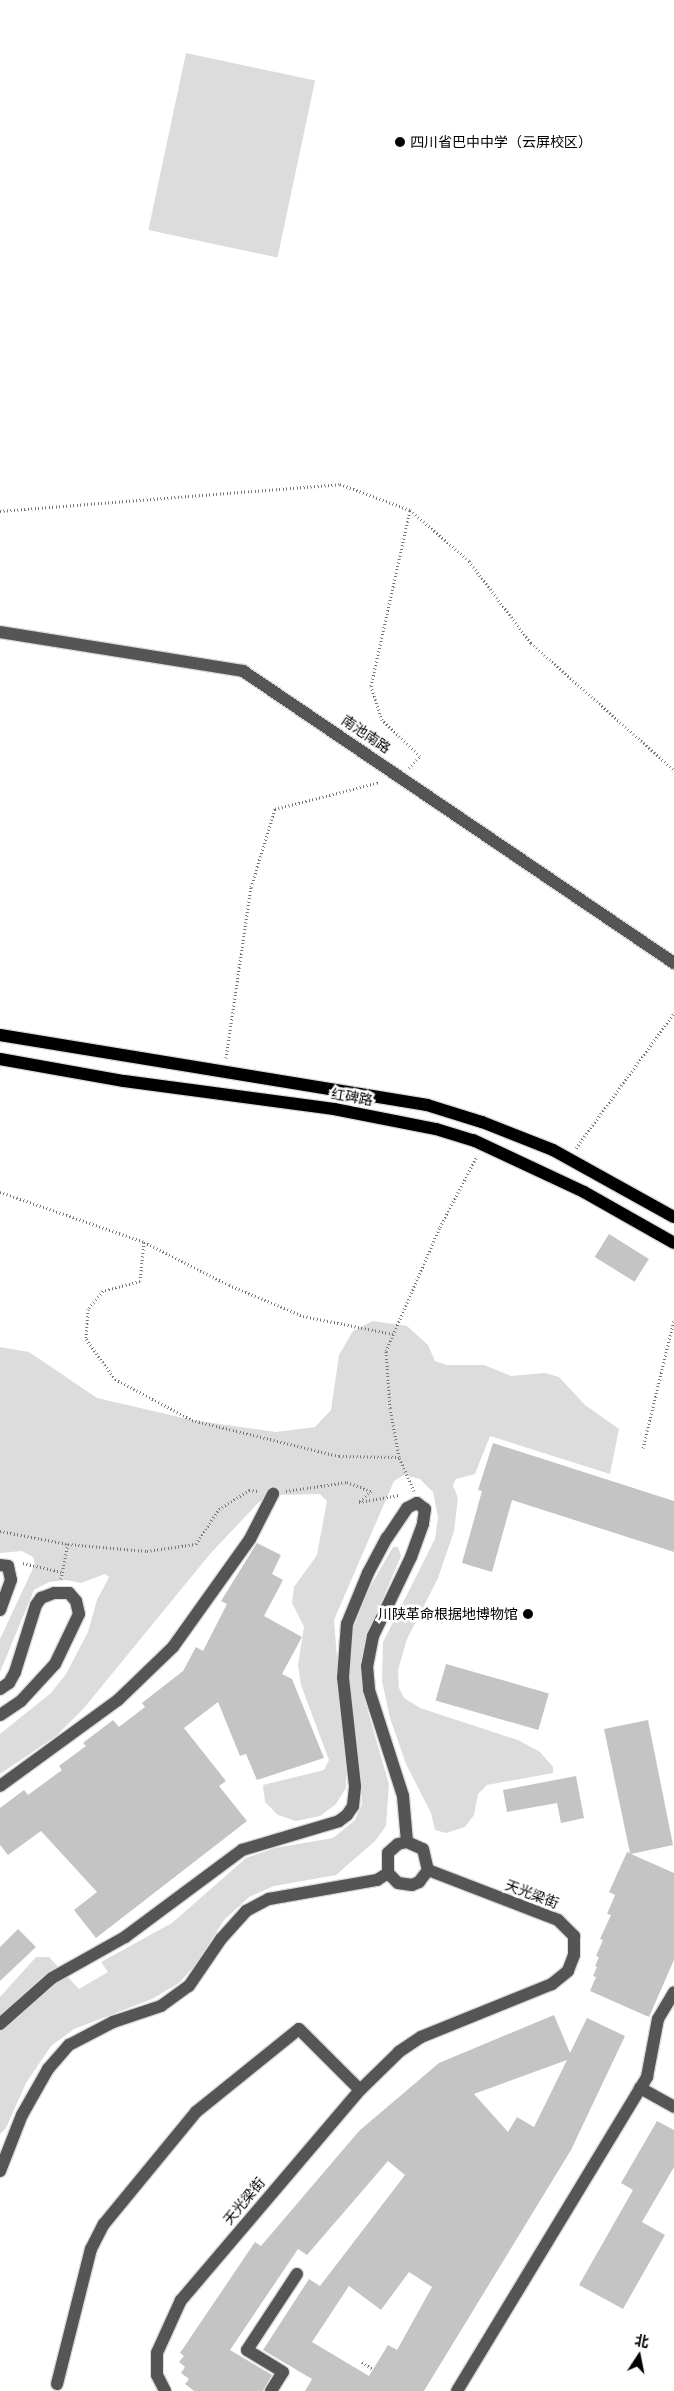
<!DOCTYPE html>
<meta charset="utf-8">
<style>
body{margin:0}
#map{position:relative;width:674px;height:2391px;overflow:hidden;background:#fff;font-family:Lato,"Noto Sans SC",sans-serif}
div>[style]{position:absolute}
.green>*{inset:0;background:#dcdcdc;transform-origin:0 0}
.building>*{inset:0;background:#c4c4c4;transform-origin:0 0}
.path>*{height:3px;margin-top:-1.5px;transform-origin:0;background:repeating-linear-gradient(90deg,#777 0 1px,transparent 0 3.5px)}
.roads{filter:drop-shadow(1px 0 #dbdbdb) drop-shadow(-1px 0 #dbdbdb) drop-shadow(0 1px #dbdbdb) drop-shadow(0 -1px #dbdbdb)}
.minor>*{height:12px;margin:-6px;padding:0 6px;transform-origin:6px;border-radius:6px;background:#555}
.major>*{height:12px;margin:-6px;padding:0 6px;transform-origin:6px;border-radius:6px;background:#000}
.dots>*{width:14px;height:14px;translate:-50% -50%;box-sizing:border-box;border:2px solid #fff;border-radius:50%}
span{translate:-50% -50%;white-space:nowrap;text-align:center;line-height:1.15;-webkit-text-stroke:5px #fff;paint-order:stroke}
.poi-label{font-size:14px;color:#000}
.left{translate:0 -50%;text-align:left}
.right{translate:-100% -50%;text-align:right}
.street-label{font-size:14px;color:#000}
.north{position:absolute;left:614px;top:2331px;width:50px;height:50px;-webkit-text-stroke:4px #fff;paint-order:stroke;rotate:11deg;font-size:14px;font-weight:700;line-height:20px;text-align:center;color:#000}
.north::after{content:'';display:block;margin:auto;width:18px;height:22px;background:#000;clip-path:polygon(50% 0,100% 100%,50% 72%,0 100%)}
</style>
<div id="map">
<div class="green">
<i style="left:186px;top:53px;width:132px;height:181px;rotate:12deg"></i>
<i style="clip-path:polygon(373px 1321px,407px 1326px,428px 1345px,435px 1361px,447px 1365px,484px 1365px,511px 1376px,545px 1373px,559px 1377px,585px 1405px,619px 1429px,610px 1474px,490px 1436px,475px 1474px,456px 1479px,453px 1485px,458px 1498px,454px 1531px,438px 1578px,407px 1639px,398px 1670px,399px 1688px,404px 1698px,420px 1708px,518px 1740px,540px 1752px,553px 1767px,553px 1773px,487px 1785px,478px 1794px,474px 1815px,465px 1827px,446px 1833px,435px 1830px,431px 1813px,406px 1764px,390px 1718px,382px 1681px,383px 1642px,435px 1539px,438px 1517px,433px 1492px,420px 1479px,404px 1475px,394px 1481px,334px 1620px,346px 1771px,346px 1788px,336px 1804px,320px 1816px,296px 1821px,278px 1815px,265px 1802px,263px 1785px,324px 1770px,329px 1760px,301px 1685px,298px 1665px,304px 1627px,292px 1603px,294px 1587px,317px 1555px,327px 1501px,320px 1494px,281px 1495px,259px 1502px,210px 1554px,84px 1708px,56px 1736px,0 1774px,0 1734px,51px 1693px,66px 1674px,88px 1632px,97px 1600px,109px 1577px,105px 1574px,81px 1583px,66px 1580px,49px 1582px,34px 1590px,0 1672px,0 1639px,35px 1564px,33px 1557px,22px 1551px,0 1553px,0 1347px,29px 1352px,97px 1398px,192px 1420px,276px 1432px,315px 1427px,331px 1410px,339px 1355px,353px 1331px)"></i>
<i style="clip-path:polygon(393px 1547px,398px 1547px,401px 1556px,368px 1633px,361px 1662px,362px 1691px,389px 1784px,386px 1826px,375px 1841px,336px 1875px,274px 1886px,249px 1897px,224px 1920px,195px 1965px,179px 1983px,152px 1999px,74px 2029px,51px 2046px,26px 2083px,6px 2128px,0 2134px,0 1997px,36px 1957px,49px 1957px,79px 1989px,108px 1972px,101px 1962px,172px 1923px,246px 1858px,275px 1848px,333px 1838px,355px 1820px,362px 1804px,361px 1787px,347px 1664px,351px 1633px,370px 1587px)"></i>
</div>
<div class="building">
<i style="left:609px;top:1234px;width:47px;height:27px;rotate:32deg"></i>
<i style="clip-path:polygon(493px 1443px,674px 1501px,674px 1552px,512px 1500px,492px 1572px,462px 1563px,482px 1491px,478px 1490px)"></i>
<i style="clip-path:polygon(257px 1543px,281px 1555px,272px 1574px,283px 1580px,264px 1616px,302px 1637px,282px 1674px,292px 1679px,324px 1758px,257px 1780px,246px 1754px,240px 1756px,218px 1702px,184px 1728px,226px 1781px,219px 1786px,247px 1821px,96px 1938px,74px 1910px,97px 1892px,41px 1831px,8px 1855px,0 1845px,0 1808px,24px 1790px,28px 1795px,62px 1770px,59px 1766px,86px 1746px,83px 1743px,113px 1720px,119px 1727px,145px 1707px,142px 1703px,183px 1671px,196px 1647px,203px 1651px,227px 1604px,221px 1601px)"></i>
<i style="left:446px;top:1664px;width:107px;height:38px;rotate:16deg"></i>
<i style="clip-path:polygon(648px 1720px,673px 1845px,631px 1854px,674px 1873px,674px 1960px,649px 2017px,590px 1991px,596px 1977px,593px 1976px,597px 1967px,595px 1966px,599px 1957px,596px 1956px,603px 1940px,600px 1939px,611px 1915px,607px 1914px,615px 1895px,609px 1892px,627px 1852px,630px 1853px,604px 1729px)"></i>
<i style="clip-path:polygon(576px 1776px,584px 1818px,561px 1823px,557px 1803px,507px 1812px,503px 1790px)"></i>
<i style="clip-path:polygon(18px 1929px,36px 1947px,0 1981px,0 1947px)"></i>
<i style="clip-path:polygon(evenodd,554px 2015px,570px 2053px,587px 2018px,625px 2036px,571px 2150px,424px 2391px,305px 2391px,312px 2379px,263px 2350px,309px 2279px,320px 2286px,405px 2175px,388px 2161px,307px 2255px,298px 2249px,230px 2350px,272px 2375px,263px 2391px,194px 2391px,185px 2384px,189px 2379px,181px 2373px,185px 2367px,179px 2362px,184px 2356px,180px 2353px,255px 2242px,261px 2246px,359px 2131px,439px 2063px,554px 2015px,567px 2060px,534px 2127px,517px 2117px,508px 2132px,474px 2094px,567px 2060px,554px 2015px,409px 2272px,432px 2287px,397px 2350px,388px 2345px,369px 2376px,312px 2342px,349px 2286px,381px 2310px,409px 2272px)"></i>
<i style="clip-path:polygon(657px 2121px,674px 2130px,674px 2167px,642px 2222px,665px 2235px,623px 2309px,579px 2285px,633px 2190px,621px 2183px)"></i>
</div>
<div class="path">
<i style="left:0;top:511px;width:341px;rotate:-4.5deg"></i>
<i style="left:340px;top:484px;width:75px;rotate:20.4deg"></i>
<i style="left:410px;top:510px;width:78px;rotate:40.8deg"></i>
<i style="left:469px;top:561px;width:103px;rotate:52.9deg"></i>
<i style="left:531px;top:643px;width:191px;rotate:41.6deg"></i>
<i style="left:409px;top:768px;width:16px;rotate:-47deg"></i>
<i style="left:420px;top:756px;width:52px;rotate:-136.5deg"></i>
<i style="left:382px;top:720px;width:36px;rotate:-108deg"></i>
<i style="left:371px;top:686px;width:180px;rotate:-77.5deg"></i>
<i style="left:226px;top:1058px;width:173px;rotate:-81.7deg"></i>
<i style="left:251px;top:887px;width:82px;rotate:-72.9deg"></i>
<i style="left:275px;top:809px;width:108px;rotate:-14.4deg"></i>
<i style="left:576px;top:1148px;width:167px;rotate:-54deg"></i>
<i style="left:0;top:1192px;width:152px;rotate:19.1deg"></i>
<i style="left:144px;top:1242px;width:95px;rotate:26.8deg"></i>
<i style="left:229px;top:1285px;width:80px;rotate:22.7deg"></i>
<i style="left:303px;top:1316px;width:92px;rotate:11.3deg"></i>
<i style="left:144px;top:1242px;width:39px;rotate:96deg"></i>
<i style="left:140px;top:1281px;width:38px;rotate:165deg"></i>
<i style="left:103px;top:1291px;width:23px;rotate:130deg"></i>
<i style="left:88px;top:1309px;width:30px;rotate:94deg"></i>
<i style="left:86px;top:1339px;width:49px;rotate:54.1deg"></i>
<i style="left:115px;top:1379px;width:87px;rotate:28deg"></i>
<i style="left:192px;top:1420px;width:151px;rotate:13.8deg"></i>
<i style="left:339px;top:1456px;width:60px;rotate:1deg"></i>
<i style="left:643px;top:1448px;width:132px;rotate:-76.4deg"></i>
<i style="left:286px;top:1491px;width:62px;rotate:-8.4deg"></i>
<i style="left:347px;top:1482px;width:26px;rotate:21deg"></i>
<i style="left:371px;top:1491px;width:16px;rotate:137deg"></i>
<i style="left:359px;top:1502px;width:41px;rotate:-9.9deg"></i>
<i style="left:414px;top:1491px;width:37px;rotate:-114deg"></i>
<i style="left:399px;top:1457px;width:50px;rotate:-100.4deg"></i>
<i style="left:390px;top:1408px;width:57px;rotate:-94deg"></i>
<i style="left:386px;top:1351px;width:135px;rotate:-66.5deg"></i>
<i style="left:440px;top:1227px;width:80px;rotate:-62.5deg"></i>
<i style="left:0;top:1531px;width:69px;rotate:10.8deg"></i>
<i style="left:68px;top:1544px;width:79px;rotate:5.1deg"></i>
<i style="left:147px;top:1551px;width:49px;rotate:-8.1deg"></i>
<i style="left:196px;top:1544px;width:42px;rotate:-56.7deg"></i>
<i style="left:219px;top:1509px;width:36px;rotate:-32deg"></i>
<i style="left:249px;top:1490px;width:9px;rotate:6deg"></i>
<i style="left:23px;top:1563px;width:40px;rotate:13deg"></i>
<i style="left:61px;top:1579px;width:36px;rotate:-79deg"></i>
<i style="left:362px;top:2362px;width:13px;rotate:32deg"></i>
</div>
<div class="roads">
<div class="minor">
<i style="left:0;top:632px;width:246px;rotate:9.1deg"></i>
<i style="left:243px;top:671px;width:521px;rotate:34.12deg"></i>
<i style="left:0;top:1565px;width:8px;rotate:7deg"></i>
<i style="left:8px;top:1566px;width:14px;rotate:78deg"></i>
<i style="left:11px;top:1580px;width:32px;rotate:110deg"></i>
<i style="left:0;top:1689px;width:11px;rotate:-34deg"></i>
<i style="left:9px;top:1683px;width:13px;rotate:-61deg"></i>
<i style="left:15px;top:1672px;width:70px;rotate:-72.6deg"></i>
<i style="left:36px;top:1605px;width:9px;rotate:-54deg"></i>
<i style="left:41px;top:1598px;width:14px;rotate:-21deg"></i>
<i style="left:54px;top:1593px;width:15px"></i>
<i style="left:69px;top:1593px;width:11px;rotate:49deg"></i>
<i style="left:76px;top:1601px;width:13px;rotate:77deg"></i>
<i style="left:79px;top:1614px;width:55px;rotate:115.6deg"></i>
<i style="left:55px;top:1664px;width:50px;rotate:132.6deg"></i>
<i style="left:21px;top:1701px;width:25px;rotate:146deg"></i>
<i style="left:0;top:1786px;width:146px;rotate:-36.1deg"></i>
<i style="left:118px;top:1700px;width:76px;rotate:-43.9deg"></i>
<i style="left:173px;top:1647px;width:133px;rotate:-54.5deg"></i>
<i style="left:250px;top:1539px;width:51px;rotate:-62.9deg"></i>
<i style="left:388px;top:1873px;width:20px;rotate:-90deg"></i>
<i style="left:388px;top:1853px;width:13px;rotate:-42deg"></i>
<i style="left:398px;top:1844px;width:9px;rotate:-13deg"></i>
<i style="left:0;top:2024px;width:69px;rotate:-41.5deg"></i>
<i style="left:52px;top:1978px;width:84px;rotate:-29.3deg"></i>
<i style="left:125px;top:1937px;width:146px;rotate:-36.6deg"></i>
<i style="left:242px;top:1850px;width:101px;rotate:-16.6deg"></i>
<i style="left:339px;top:1821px;width:10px;rotate:-37deg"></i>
<i style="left:347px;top:1815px;width:11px;rotate:-56deg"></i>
<i style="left:353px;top:1806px;width:20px;rotate:-84deg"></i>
<i style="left:355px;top:1786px;width:109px;rotate:-96.3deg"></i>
<i style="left:343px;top:1678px;width:54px;rotate:-85.8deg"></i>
<i style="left:347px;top:1624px;width:55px;rotate:-67.6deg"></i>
<i style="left:368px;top:1573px;width:40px;rotate:-62deg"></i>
<i style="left:387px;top:1538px;width:36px;rotate:-56deg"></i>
<i style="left:407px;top:1508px;width:11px;rotate:-27deg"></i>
<i style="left:417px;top:1503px;width:10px;rotate:37deg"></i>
<i style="left:425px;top:1509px;width:15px;rotate:98deg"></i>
<i style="left:423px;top:1524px;width:35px;rotate:110deg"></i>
<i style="left:411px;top:1557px;width:88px;rotate:115.7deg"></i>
<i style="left:373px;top:1636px;width:31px;rotate:101deg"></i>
<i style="left:367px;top:1666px;width:24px;rotate:85deg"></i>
<i style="left:369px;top:1690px;width:111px;rotate:72.2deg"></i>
<i style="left:403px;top:1796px;width:46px;rotate:85deg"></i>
<i style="left:407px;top:1842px;width:17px;rotate:24deg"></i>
<i style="left:423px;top:1849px;width:22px;rotate:77deg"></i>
<i style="left:640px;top:2088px;width:39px;rotate:29deg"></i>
<i style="left:0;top:2171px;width:60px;rotate:-68.6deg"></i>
<i style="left:22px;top:2115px;width:53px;rotate:-60.5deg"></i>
<i style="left:48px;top:2069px;width:32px;rotate:-49deg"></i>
<i style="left:69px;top:2045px;width:50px;rotate:-27.6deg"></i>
<i style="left:113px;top:2022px;width:51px;rotate:-18.4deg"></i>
<i style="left:161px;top:2006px;width:34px;rotate:-36deg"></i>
<i style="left:189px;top:1986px;width:57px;rotate:-55.8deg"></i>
<i style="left:221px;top:1939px;width:38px;rotate:-48deg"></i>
<i style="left:246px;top:1911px;width:26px;rotate:-28deg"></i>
<i style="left:269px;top:1899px;width:110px;rotate:-10deg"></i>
<i style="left:377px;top:1880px;width:13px;rotate:-32deg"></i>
<i style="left:388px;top:1873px;width:14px;rotate:45deg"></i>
<i style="left:398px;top:1883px;width:14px;rotate:8deg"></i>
<i style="left:412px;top:1885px;width:8px;rotate:-23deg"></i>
<i style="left:419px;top:1882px;width:15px;rotate:-53deg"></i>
<i style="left:428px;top:1870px;width:139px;rotate:21deg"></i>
<i style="left:558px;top:1920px;width:23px;rotate:45deg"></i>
<i style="left:574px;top:1936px;width:19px;rotate:90deg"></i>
<i style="left:574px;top:1955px;width:17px;rotate:111deg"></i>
<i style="left:568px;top:1971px;width:21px;rotate:141deg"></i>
<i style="left:552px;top:1984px;width:141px;rotate:158deg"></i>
<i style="left:421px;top:2037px;width:27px;rotate:146deg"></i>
<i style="left:399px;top:2052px;width:54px;rotate:135.7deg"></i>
<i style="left:360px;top:2090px;width:276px;rotate:130.4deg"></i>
<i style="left:181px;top:2300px;width:58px;rotate:114.4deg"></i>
<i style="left:157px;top:2353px;width:22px;rotate:90deg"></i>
<i style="left:157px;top:2375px;width:18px;rotate:63deg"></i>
<i style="left:57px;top:2384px;width:139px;rotate:-75.9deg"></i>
<i style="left:91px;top:2249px;width:28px;rotate:-63deg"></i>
<i style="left:104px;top:2224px;width:145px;rotate:-50.6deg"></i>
<i style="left:196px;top:2112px;width:132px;rotate:-38.9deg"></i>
<i style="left:299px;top:2029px;width:86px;rotate:45deg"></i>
<i style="left:271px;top:2391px;width:22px;rotate:-58deg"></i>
<i style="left:283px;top:2372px;width:42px;rotate:-148.6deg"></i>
<i style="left:247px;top:2350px;width:91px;rotate:-56.7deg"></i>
<i style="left:457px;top:2391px;width:367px;rotate:-58.8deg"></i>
<i style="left:647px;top:2077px;width:59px;rotate:-79.3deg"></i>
<i style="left:658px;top:2019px;width:31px;rotate:-59deg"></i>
</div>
<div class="major">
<i style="left:0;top:1035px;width:433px;rotate:9.3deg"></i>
<i style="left:427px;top:1105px;width:58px;rotate:17.2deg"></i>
<i style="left:482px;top:1122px;width:76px;rotate:21.5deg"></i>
<i style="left:553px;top:1150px;width:138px;rotate:29deg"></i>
<i style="left:0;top:1059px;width:126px;rotate:10.1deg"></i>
<i style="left:124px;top:1081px;width:212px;rotate:7.6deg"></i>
<i style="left:334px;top:1109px;width:104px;rotate:11.1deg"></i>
<i style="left:436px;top:1129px;width:39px;rotate:17deg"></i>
<i style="left:473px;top:1140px;width:123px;rotate:25.1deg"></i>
<i style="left:584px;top:1192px;width:103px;rotate:29.5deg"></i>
</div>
</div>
<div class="dots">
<i style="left:400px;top:142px;background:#000"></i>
<i style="left:528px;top:1614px;background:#000"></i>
</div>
<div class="poi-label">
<span class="left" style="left:410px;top:142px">四川省巴中中学（云屏校区）</span>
<span class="right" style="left:518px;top:1614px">川陕革命根据地博物馆</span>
</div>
<div class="street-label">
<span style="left:366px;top:734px;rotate:34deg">南池南路</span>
<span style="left:352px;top:1097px;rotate:9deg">红碑路</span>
<span style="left:532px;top:1894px;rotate:21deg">天光梁街</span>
<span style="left:244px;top:2201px;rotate:-50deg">天光梁街</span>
</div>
<div class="north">北</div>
</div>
